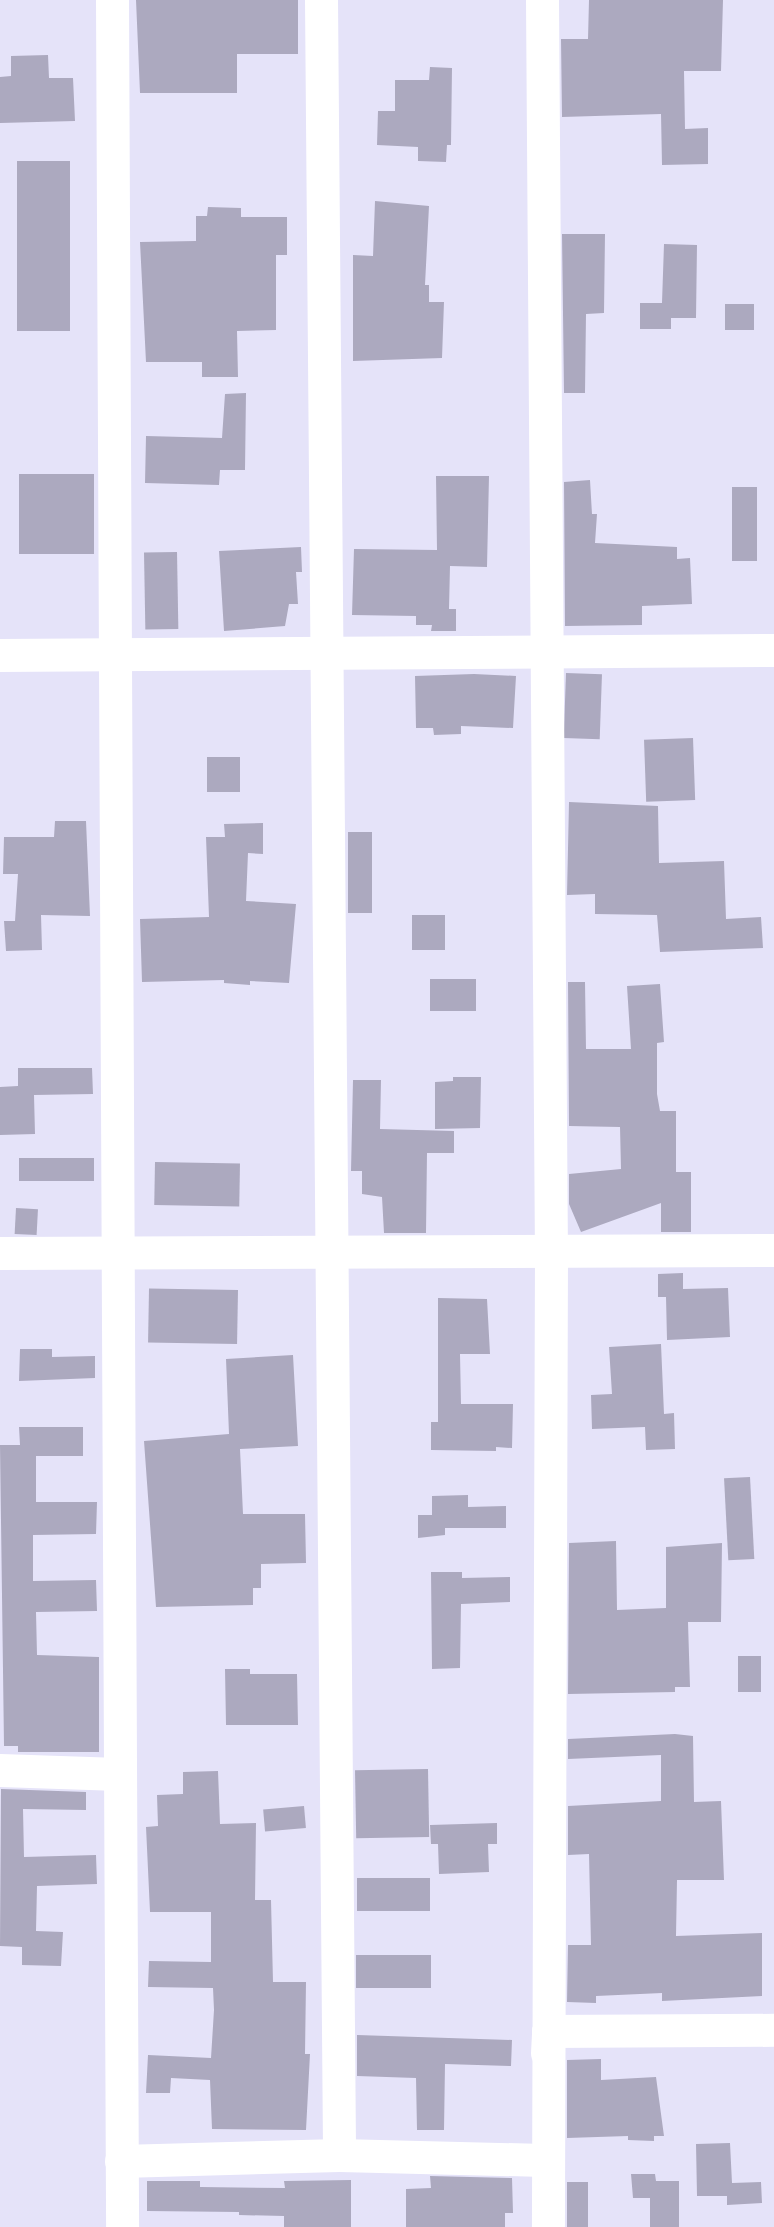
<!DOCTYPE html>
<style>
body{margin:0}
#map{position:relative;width:774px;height:2227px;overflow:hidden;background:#e5e3f9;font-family:"Open Sans",sans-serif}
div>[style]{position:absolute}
.building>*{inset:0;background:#aca9bf;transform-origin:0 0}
.minor>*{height:33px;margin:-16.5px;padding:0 16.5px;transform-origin:16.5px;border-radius:16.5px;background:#fff}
span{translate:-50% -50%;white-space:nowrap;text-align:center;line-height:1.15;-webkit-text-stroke:4.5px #fff;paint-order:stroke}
</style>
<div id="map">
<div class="building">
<i style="clip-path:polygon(136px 0,298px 0,298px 54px,237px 54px,237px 93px,140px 93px)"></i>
<i style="clip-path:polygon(589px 0,723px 0,721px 71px,684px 71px,685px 129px,708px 128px,708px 164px,662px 165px,661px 114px,562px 117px,561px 39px,588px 39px)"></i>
<i style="clip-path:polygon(48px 55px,49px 78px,73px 78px,75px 121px,0 123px,0 77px,11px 76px,11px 56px)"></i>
<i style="clip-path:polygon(430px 67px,452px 68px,451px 145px,447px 145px,446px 162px,418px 161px,418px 147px,377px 145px,378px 111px,395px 111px,395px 80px,429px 80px)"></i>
<i style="left:17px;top:161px;width:53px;height:170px"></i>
<i style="clip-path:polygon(375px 201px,429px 206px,425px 285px,429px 285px,429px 302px,444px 302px,442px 358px,353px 361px,353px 255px,373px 256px)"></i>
<i style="clip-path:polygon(208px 207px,241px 208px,241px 217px,287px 217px,287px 255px,276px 255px,276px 330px,237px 331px,238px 377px,202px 377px,202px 362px,146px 362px,140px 242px,196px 241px,196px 216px,207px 216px)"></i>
<i style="clip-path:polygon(562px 234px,605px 234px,604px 313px,586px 314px,585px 393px,564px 393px)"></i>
<i style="clip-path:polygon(664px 244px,697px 245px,696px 318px,671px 318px,671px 329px,640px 329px,640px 303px,662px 303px)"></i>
<i style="left:725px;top:304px;width:29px;height:26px"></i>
<i style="clip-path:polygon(246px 393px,245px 470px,220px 470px,219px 485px,145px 483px,146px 436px,222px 438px,225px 394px)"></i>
<i style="left:19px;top:474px;width:75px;height:80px"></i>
<i style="clip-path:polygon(436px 476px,489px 476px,487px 567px,450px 566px,449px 609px,456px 609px,456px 631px,431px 631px,432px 625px,416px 625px,416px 616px,352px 615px,354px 549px,437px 550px)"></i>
<i style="clip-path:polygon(590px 480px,592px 514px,597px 514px,595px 543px,677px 547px,677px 559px,690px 558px,692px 604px,642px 606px,642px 625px,565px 626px,564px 482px)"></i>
<i style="left:757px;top:487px;width:74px;height:25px;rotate:90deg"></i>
<i style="clip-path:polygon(301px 547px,302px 572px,296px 572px,298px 604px,289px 604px,285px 626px,224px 631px,219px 551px)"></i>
<i style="left:177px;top:552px;width:77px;height:33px;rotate:89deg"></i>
<i style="left:566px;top:673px;width:36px;height:65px;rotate:2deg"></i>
<i style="clip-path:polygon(474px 674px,516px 676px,513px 728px,461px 726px,461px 734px,434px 735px,433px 728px,416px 728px,415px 676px)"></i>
<i style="left:693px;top:738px;width:62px;height:49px;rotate:88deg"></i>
<i style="left:240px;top:757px;width:35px;height:33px;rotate:90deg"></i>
<i style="clip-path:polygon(569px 802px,658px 806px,659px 863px,724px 861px,726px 919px,761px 917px,763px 948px,660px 952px,657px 915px,595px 914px,595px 894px,567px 895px)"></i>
<i style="clip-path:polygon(55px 821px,86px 821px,90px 916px,41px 915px,42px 950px,6px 951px,4px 921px,15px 921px,18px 874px,3px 874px,4px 837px,54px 837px)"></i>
<i style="clip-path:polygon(263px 823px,263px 854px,248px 853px,246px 901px,296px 904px,289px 983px,250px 981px,250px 985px,224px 983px,224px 980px,142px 982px,140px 919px,209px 917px,206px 837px,225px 837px,224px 824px)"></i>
<i style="left:348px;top:832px;width:24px;height:81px"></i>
<i style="left:445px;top:915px;width:35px;height:33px;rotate:90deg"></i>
<i style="left:476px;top:979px;width:32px;height:46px;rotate:90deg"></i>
<i style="clip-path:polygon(568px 982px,585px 982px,586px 1049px,631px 1049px,627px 986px,660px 984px,664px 1042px,657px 1043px,657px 1094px,660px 1111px,676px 1111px,676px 1172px,691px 1172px,691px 1232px,661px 1232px,661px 1203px,581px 1232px,569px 1204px,569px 1174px,621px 1169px,620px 1127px,569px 1126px)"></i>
<i style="clip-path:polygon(18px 1068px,92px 1068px,93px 1094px,34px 1095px,35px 1134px,0 1135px,0 1087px,18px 1086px)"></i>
<i style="clip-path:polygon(453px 1077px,481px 1077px,480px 1128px,435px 1129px,435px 1082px,453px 1081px)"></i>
<i style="clip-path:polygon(353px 1080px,381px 1080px,380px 1129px,454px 1131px,454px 1153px,427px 1153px,426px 1233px,384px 1233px,382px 1197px,362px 1194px,362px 1171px,351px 1171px)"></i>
<i style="left:94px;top:1158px;width:23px;height:75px;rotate:90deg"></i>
<i style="left:155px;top:1162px;width:85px;height:43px;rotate:1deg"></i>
<i style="left:16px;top:1208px;width:22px;height:26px;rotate:3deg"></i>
<i style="clip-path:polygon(683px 1273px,683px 1289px,728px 1288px,730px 1337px,667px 1340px,666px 1297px,658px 1297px,658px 1274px)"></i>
<i style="left:238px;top:1290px;width:54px;height:89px;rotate:91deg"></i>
<i style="clip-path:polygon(438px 1298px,487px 1299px,490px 1354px,460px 1354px,461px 1404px,513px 1404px,512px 1448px,496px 1447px,496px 1451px,431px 1450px,431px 1422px,438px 1422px)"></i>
<i style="clip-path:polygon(661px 1344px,664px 1414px,674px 1413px,675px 1449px,646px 1450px,645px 1427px,592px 1429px,591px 1395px,612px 1394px,609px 1347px)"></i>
<i style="clip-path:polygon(20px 1349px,52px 1349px,52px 1357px,95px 1356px,95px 1378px,19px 1381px)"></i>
<i style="clip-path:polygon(293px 1355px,298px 1446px,240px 1449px,243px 1514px,305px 1514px,306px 1563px,261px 1564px,261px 1588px,253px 1588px,253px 1605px,156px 1607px,144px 1441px,229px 1434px,226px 1359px)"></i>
<i style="clip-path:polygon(19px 1427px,83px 1427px,83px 1456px,36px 1456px,36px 1502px,97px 1502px,96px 1534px,33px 1535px,33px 1581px,96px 1580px,97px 1611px,36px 1612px,37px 1655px,99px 1657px,99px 1752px,18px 1752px,18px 1746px,4px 1746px,0 1445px,20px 1445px)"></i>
<i style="left:750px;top:1477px;width:82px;height:26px;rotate:87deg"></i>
<i style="clip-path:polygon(468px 1495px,468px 1507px,506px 1506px,506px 1528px,445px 1528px,445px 1535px,418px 1538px,418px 1515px,432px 1515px,432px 1496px)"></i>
<i style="clip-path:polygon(616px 1541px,617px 1610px,666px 1608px,666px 1547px,722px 1543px,721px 1622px,688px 1622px,690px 1687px,675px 1687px,675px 1692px,568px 1694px,569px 1543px)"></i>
<i style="clip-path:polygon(431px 1572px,462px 1572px,462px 1578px,510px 1577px,510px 1602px,461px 1604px,460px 1668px,432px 1669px)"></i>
<i style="left:738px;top:1656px;width:23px;height:36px"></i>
<i style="clip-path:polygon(225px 1669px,250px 1669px,250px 1674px,297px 1674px,298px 1725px,226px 1725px)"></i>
<i style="clip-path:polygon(675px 1734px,693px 1736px,694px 1802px,721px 1801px,724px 1880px,677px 1880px,676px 1936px,762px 1933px,762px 1996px,662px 2001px,662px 1993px,596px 1996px,596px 2003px,567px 2002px,568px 1945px,591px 1945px,589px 1854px,568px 1855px,568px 1806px,661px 1801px,661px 1755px,568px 1759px,568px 1739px)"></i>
<i style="left:428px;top:1769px;width:68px;height:73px;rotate:89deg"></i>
<i style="clip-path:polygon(218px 1771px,220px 1824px,256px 1823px,255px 1900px,271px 1900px,273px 1982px,306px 1982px,305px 2054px,310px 2054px,306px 2130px,212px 2129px,210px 2080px,171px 2078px,170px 2093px,146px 2093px,148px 2055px,211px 2058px,214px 2010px,213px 1988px,148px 1987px,149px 1961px,211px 1962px,211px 1912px,150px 1912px,146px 1827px,158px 1826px,157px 1795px,183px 1794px,183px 1772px)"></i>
<i style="clip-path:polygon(1px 1789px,86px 1792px,86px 1810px,23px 1809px,24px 1857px,96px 1855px,97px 1884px,37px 1886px,36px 1931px,63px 1932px,61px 1966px,22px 1965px,22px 1947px,0 1946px)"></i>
<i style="left:304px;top:1806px;width:22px;height:41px;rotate:85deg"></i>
<i style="clip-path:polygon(497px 1823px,497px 1844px,488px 1844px,489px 1872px,439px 1874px,438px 1844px,431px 1844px,430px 1825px)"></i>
<i style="left:430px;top:1878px;width:33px;height:73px;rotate:90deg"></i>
<i style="left:431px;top:1955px;width:33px;height:75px;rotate:90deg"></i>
<i style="clip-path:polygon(357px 2035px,512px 2040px,511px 2066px,445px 2064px,444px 2130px,417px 2130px,416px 2078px,357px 2076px)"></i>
<i style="clip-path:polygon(601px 2059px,601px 2080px,656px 2077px,664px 2136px,654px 2136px,654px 2141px,628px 2140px,628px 2136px,567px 2138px,567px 2060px)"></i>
<i style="clip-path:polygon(730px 2143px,732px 2183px,761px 2182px,762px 2203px,727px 2205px,727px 2196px,697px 2196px,696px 2144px)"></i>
<i style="clip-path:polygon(631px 2174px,655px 2174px,656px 2181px,679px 2181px,679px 2227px,650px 2227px,650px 2198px,633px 2198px)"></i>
<i style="clip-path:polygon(430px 2176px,512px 2178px,513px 2213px,505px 2213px,505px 2227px,406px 2227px,406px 2189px,431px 2188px)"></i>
<i style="clip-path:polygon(351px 2180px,351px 2227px,284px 2227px,284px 2216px,239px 2215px,239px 2212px,147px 2211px,147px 2181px,200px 2181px,200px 2187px,285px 2188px,284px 2181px)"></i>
<i style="left:567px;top:2182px;width:21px;height:45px"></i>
</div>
<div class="minor">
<i style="left:112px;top:0;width:2227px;rotate:89.74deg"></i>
<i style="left:321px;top:0;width:2155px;rotate:89.52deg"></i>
<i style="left:542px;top:0;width:1252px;rotate:89.59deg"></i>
<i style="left:551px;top:1252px;width:975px;rotate:90.18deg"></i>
<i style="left:0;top:655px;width:774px;rotate:-0.37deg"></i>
<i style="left:0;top:1253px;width:774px;rotate:-0.22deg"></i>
<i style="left:0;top:1770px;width:119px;rotate:1.9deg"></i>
<i style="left:547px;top:2053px;width:22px;rotate:-87deg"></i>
<i style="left:548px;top:2031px;width:226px;rotate:-0.3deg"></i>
<i style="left:121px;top:2161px;width:218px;rotate:-1.6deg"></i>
<i style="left:339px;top:2155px;width:205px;rotate:1.4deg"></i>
</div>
</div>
